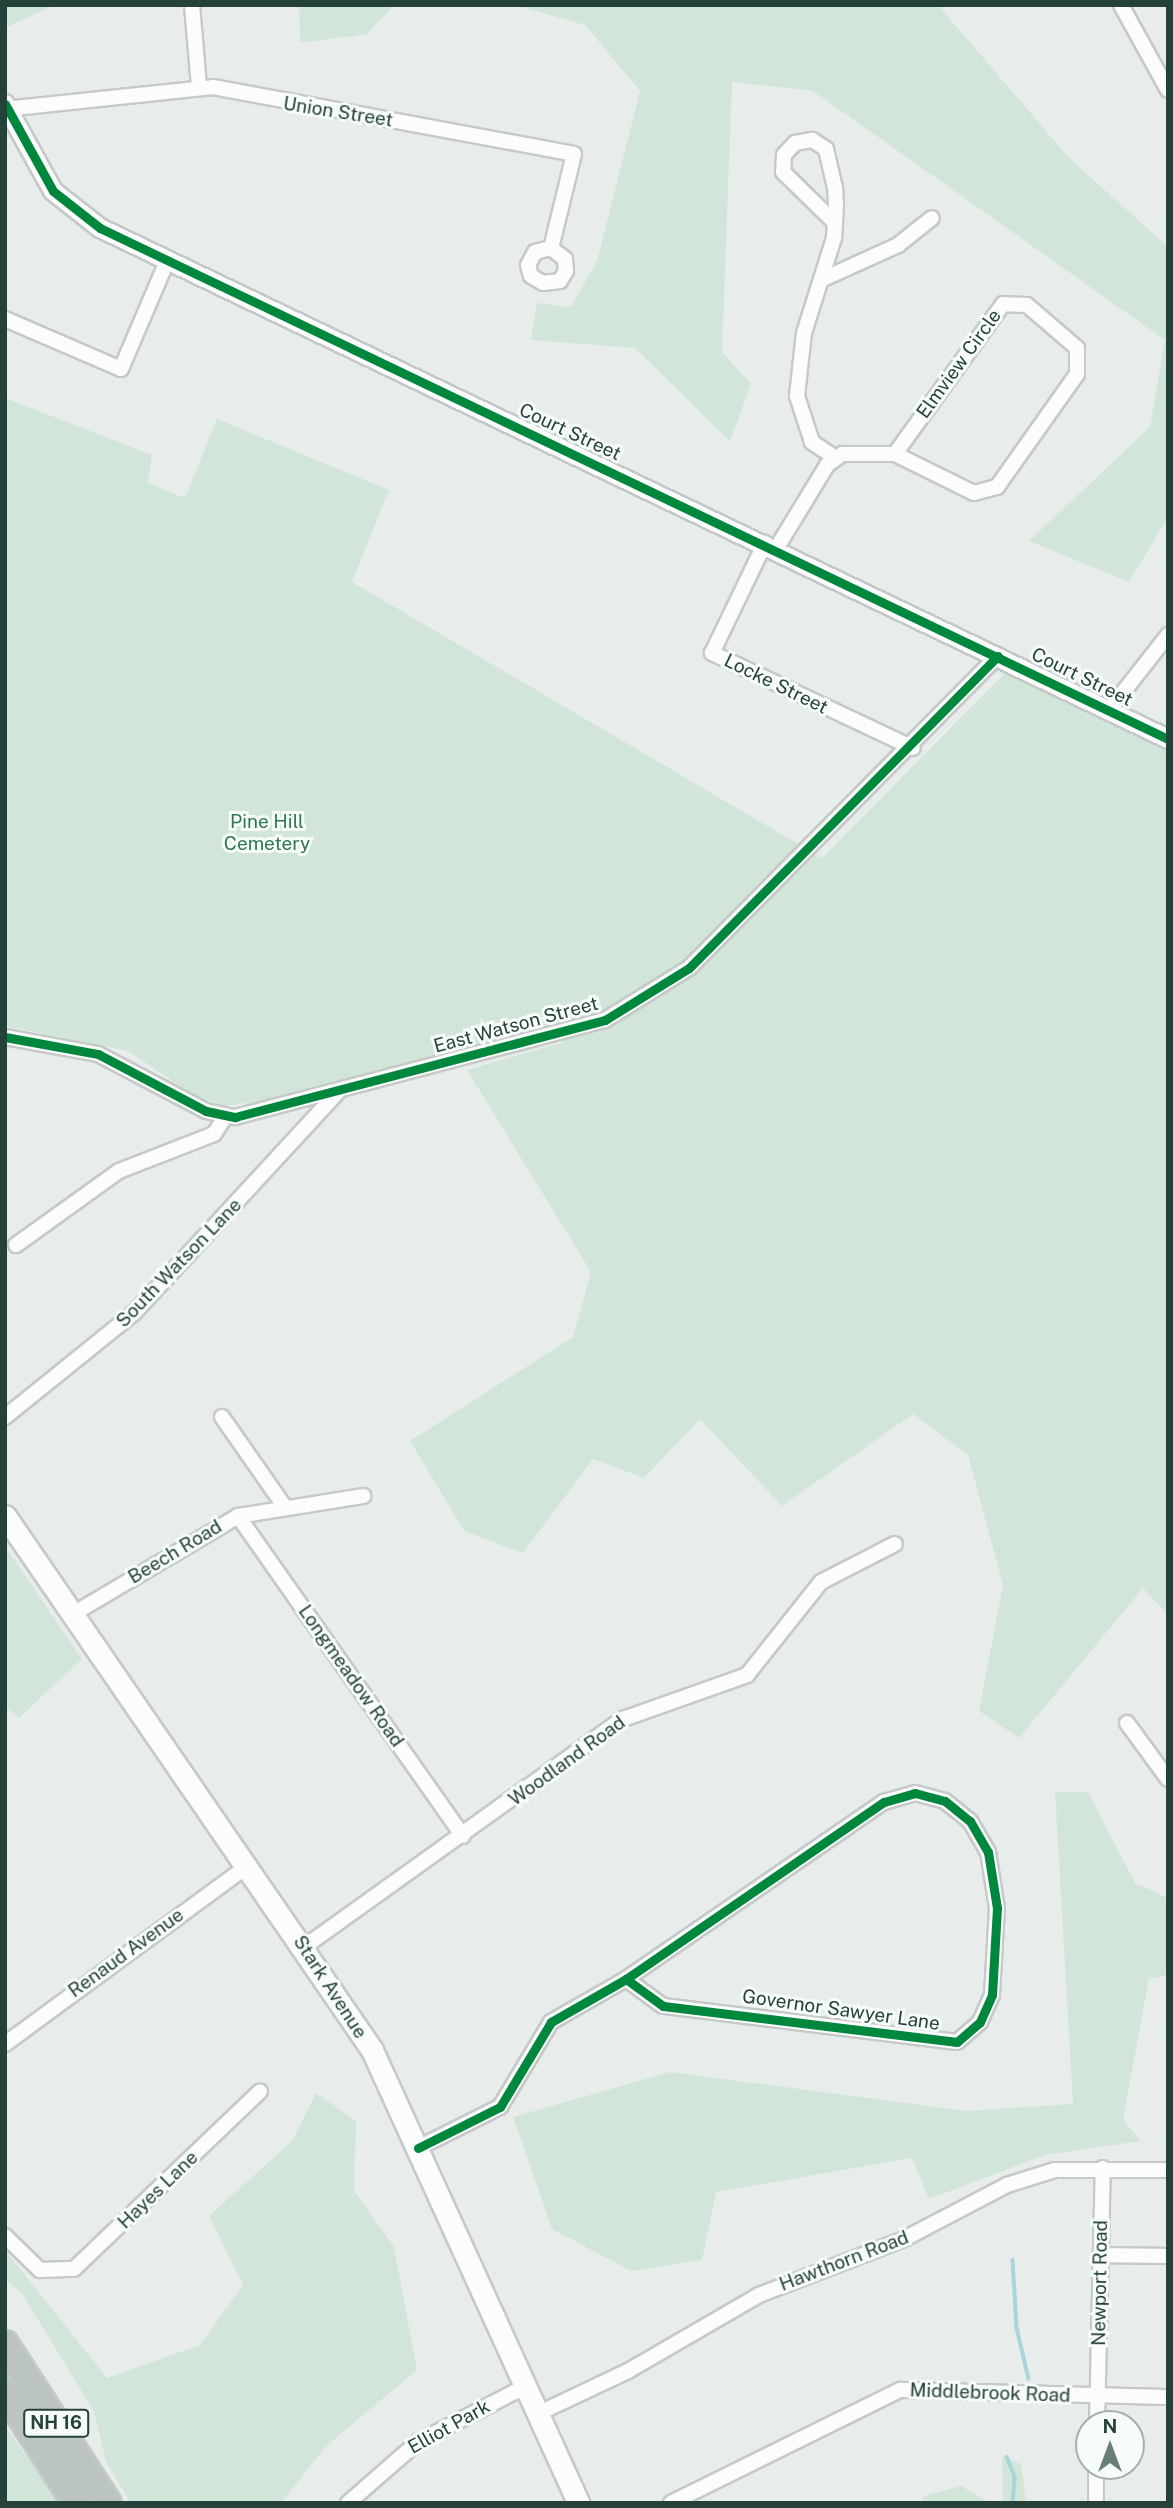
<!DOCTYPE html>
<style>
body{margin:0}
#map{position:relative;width:1173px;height:2508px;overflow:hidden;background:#e8edeb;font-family:"Public Sans",sans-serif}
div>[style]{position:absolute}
.green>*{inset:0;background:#d1e6d8}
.stream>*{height:3.5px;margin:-1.75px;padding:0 1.75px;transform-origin:1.75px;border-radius:1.75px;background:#a9d4db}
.roads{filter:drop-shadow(2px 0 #c5cac8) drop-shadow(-2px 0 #c5cac8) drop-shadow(0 2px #c5cac8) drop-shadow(0 -2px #c5cac8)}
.minor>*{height:14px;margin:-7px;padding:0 7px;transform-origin:7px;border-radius:7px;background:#fcfcfc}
.tertiary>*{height:18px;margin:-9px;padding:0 9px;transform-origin:9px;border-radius:9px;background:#fcfcfc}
.secondary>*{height:21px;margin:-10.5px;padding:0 10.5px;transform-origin:10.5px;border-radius:10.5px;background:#fcfcfc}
.motorway>*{height:26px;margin:-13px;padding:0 13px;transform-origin:13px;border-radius:13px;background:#bcc4c2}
.cycleway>*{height:9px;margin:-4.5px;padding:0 4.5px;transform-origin:4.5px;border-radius:4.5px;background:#00873e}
span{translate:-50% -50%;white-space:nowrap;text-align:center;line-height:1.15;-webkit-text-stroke:6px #f7fbf9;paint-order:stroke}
.shield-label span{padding:2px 5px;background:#f7fbf9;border:2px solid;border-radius:5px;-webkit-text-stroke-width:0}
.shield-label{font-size:18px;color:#24423a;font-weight:700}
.street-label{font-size:19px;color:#24423a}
.park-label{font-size:19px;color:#2d7a4b}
.frame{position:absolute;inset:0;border:7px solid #24423a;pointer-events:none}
.north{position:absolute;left:1075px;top:2410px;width:70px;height:70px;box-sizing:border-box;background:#f7fbf9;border:2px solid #a3b1ad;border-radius:50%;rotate:0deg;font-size:19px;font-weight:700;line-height:28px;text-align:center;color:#24423a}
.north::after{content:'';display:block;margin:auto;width:24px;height:32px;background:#697e78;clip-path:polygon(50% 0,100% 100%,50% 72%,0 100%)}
</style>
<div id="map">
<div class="green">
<i style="clip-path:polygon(5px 5px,55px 5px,5px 28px)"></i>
<i style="clip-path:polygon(299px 5px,394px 5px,367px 34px,300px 43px)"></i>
<i style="clip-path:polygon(515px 5px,938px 5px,1069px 158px,1168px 247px,1168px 517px,1129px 582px,1029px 541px,1150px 427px,1165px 340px,813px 91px,732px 82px,722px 352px,751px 384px,730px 441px,635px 348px,531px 340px,537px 303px,571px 307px,597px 261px,640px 91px,585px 25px)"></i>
<i style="clip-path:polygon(5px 398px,152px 455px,148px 483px,185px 498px,217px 419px,389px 490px,352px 582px,822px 858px,1007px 671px,1168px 750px,1168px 1615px,1143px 1588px,1019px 1738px,979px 1711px,1003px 1585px,968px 1455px,913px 1414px,782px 1506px,700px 1419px,644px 1478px,593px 1459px,523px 1553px,464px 1531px,410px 1441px,573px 1337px,591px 1272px,467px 1070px,563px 1042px,555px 1026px,280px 1099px,223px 1106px,192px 1094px,128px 1051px,5px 1026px)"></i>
<i style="clip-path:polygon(5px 1546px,82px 1659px,19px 1718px,5px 1706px)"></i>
<i style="clip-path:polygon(1055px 1792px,1088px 1792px,1135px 1883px,1168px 1898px,1168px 1975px,1149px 1979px,1123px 2119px,1141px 2141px,1045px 2155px,929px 2199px,912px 2158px,716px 2192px,702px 2260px,631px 2271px,552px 2229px,513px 2117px,670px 2072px,966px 2111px,1073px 2104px)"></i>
<i style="clip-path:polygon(316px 2093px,356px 2121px,354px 2191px,394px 2247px,417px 2370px,326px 2446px,281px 2503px,131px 2503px,106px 2462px,94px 2411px,21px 2292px,5px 2280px,5px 2250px,107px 2378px,200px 2345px,243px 2285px,209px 2216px,293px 2140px)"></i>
<i style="clip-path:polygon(5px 2426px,35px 2468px,59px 2503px,5px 2503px)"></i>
<i style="clip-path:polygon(1002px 2457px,1021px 2464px,1026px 2503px,1003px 2503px)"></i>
<i style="clip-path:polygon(961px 2486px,990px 2503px,925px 2503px,923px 2496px)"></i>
</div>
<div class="stream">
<i style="left:1013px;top:2260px;width:68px;rotate:86.6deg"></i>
<i style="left:1017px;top:2328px;width:52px;rotate:76.8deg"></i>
<i style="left:1007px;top:2457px;width:22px;rotate:68deg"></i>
<i style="left:1015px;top:2477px;width:26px;rotate:94deg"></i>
</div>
<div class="roads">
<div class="minor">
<i style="left:192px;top:5px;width:81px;rotate:85.1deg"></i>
<i style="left:1121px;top:5px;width:97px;rotate:61.1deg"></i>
<i style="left:5px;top:109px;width:209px;rotate:-6deg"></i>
<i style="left:213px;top:87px;width:367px;rotate:10.5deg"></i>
<i style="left:574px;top:154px;width:97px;rotate:103.7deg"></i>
<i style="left:551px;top:248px;width:16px;rotate:166deg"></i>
<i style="left:535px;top:252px;width:15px;rotate:118deg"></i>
<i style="left:528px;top:265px;width:11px;rotate:75deg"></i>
<i style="left:531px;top:276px;width:14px;rotate:30deg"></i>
<i style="left:543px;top:283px;width:17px;rotate:-7deg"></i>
<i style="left:560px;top:281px;width:12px;rotate:-59deg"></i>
<i style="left:566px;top:271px;width:12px;rotate:-95deg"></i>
<i style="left:565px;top:259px;width:18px;rotate:-142deg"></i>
<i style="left:821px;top:280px;width:85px;rotate:-24.4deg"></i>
<i style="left:898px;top:245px;width:43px;rotate:-38.5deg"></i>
<i style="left:5px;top:319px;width:126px;rotate:23.3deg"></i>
<i style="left:121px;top:369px;width:117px;rotate:-66.9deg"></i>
<i style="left:834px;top:457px;width:27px;rotate:-146deg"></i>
<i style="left:812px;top:442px;width:48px;rotate:-108.1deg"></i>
<i style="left:797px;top:396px;width:63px;rotate:-83.7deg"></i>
<i style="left:804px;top:333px;width:100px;rotate:-72.5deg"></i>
<i style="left:834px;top:238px;width:15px;rotate:-86deg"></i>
<i style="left:835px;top:223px;width:18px;rotate:-87deg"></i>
<i style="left:836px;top:205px;width:17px;rotate:-93deg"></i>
<i style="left:835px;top:188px;width:40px;rotate:-103deg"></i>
<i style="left:826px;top:149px;width:17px;rotate:-147deg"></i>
<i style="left:812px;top:140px;width:17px;rotate:170deg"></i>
<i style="left:795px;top:143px;width:16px;rotate:133deg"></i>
<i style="left:784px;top:155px;width:17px;rotate:93deg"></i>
<i style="left:783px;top:172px;width:73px;rotate:44.4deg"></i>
<i style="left:765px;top:543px;width:122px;rotate:115.7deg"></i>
<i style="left:712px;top:653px;width:222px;rotate:25.3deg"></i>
<i style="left:776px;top:549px;width:98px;rotate:-58.7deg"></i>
<i style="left:827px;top:465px;width:19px;rotate:-36deg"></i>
<i style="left:842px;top:454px;width:53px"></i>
<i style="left:895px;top:454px;width:88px;rotate:26.3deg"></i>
<i style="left:974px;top:493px;width:24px;rotate:-15deg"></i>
<i style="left:997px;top:487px;width:138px;rotate:-54.7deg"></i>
<i style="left:1077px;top:374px;width:26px;rotate:-90deg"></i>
<i style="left:1077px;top:348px;width:66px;rotate:-139.3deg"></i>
<i style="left:1027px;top:305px;width:24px;rotate:-178deg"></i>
<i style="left:1003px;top:304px;width:185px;rotate:125.8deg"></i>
<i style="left:1110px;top:709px;width:94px;rotate:-51.9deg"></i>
<i style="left:5px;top:1037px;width:95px;rotate:10.4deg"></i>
<i style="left:98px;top:1054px;width:122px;rotate:27.8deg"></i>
<i style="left:206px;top:1111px;width:30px;rotate:12deg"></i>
<i style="left:235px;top:1117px;width:383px;rotate:-14.7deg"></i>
<i style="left:605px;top:1020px;width:99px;rotate:-31.8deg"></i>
<i style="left:689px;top:968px;width:439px;rotate:-45.3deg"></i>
<i style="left:16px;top:1245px;width:127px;rotate:-35.7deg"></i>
<i style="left:119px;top:1171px;width:102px;rotate:-21.3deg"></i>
<i style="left:214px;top:1134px;width:20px;rotate:-57deg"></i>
<i style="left:5px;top:1417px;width:166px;rotate:-38.9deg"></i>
<i style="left:134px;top:1313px;width:301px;rotate:-47.3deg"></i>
<i style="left:222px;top:1417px;width:108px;rotate:55.1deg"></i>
<i style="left:238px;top:1516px;width:391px;rotate:54.9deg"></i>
<i style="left:73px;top:1614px;width:192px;rotate:-30.7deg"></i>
<i style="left:238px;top:1516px;width:127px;rotate:-9.1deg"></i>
<i style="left:1127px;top:1723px;width:69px;rotate:53.8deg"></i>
<i style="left:304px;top:1947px;width:392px;rotate:-35.6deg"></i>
<i style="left:623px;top:1719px;width:132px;rotate:-19.5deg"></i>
<i style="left:747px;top:1675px;width:119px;rotate:-51.5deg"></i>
<i style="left:821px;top:1582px;width:83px;rotate:-27.2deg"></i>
<i style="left:5px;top:2044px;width:303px;rotate:-36.3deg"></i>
<i style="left:418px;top:2148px;width:92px;rotate:-26.6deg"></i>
<i style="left:500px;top:2107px;width:99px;rotate:-59deg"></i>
<i style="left:551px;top:2022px;width:86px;rotate:-29.8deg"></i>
<i style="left:626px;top:1979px;width:313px;rotate:-34.5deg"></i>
<i style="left:884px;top:1802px;width:32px;rotate:-16deg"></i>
<i style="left:915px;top:1793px;width:31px;rotate:15deg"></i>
<i style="left:945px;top:1801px;width:32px;rotate:39deg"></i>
<i style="left:970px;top:1821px;width:36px;rotate:60deg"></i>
<i style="left:988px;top:1852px;width:57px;rotate:80.9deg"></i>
<i style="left:997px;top:1908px;width:87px;rotate:93.3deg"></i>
<i style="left:992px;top:1995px;width:30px;rotate:114deg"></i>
<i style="left:980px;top:2022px;width:30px;rotate:139deg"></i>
<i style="left:957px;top:2042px;width:296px;rotate:-173deg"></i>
<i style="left:663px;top:2006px;width:46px;rotate:-143.9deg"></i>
<i style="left:5px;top:2236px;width:49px;rotate:44.2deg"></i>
<i style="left:40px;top:2270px;width:34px;rotate:-2deg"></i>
<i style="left:74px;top:2269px;width:257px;rotate:-43.7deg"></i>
<i style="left:1100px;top:2255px;width:68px;rotate:0.8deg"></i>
<i style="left:537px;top:2414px;width:101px;rotate:-25.3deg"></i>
<i style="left:628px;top:2371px;width:151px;rotate:-30.1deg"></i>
<i style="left:759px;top:2295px;width:155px;rotate:-21.1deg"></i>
<i style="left:904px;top:2239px;width:116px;rotate:-27.7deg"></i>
<i style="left:1007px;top:2185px;width:50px;rotate:-17.4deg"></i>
<i style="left:1055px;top:2170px;width:113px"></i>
<i style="left:1097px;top:2424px;width:256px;rotate:-88.7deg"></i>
<i style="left:348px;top:2503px;width:93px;rotate:-41.1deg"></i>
<i style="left:418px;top:2442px;width:119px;rotate:-27.4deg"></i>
<i style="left:671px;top:2503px;width:255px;rotate:-26.3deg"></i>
<i style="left:900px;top:2390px;width:268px;rotate:1.5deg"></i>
<i style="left:1096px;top:2503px;width:37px;rotate:-90deg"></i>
</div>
<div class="tertiary">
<i style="left:5px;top:104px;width:99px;rotate:61.1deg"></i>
<i style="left:53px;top:191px;width:60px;rotate:38.2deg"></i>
<i style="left:100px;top:228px;width:1184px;rotate:25.57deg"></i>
</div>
<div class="secondary">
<i style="left:5px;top:1516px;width:648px;rotate:55.5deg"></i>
<i style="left:372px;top:2050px;width:498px;rotate:65.5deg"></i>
</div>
<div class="motorway">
<i style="left:5px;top:2344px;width:189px;rotate:57.1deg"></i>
<i style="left:5px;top:2392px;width:132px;rotate:57.4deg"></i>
</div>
</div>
<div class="cycleway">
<i style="left:5px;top:104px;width:99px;rotate:61.1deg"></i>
<i style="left:53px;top:191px;width:60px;rotate:38.2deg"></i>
<i style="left:100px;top:228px;width:1184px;rotate:25.57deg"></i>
<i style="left:5px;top:1037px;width:95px;rotate:10.4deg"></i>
<i style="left:98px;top:1054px;width:122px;rotate:27.8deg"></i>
<i style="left:206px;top:1111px;width:30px;rotate:12deg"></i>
<i style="left:235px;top:1117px;width:383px;rotate:-14.7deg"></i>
<i style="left:605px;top:1020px;width:99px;rotate:-31.8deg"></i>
<i style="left:689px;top:968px;width:439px;rotate:-45.3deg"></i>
<i style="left:418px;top:2148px;width:92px;rotate:-26.6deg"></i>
<i style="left:500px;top:2107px;width:99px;rotate:-59deg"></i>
<i style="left:551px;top:2022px;width:86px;rotate:-29.8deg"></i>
<i style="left:626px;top:1979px;width:313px;rotate:-34.5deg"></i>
<i style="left:884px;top:1802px;width:32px;rotate:-16deg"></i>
<i style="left:915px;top:1793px;width:31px;rotate:15deg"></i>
<i style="left:945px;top:1801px;width:32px;rotate:39deg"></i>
<i style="left:970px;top:1821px;width:36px;rotate:60deg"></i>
<i style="left:988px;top:1852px;width:57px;rotate:80.9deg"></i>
<i style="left:997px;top:1908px;width:87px;rotate:93.3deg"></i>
<i style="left:992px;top:1995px;width:30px;rotate:114deg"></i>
<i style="left:980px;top:2022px;width:30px;rotate:139deg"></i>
<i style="left:957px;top:2042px;width:296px;rotate:-173deg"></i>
<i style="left:663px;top:2006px;width:46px;rotate:-143.9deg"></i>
</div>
<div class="shield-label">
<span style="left:56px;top:2423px">NH 16</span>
</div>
<div class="street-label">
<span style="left:338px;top:112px;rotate:9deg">Union Street</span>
<span style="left:959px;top:364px;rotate:-54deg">Elmview Circle</span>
<span style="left:570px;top:432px;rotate:25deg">Court Street</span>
<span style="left:1082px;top:677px;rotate:26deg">Court Street</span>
<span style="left:776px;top:684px;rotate:26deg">Locke Street</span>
<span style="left:516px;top:1025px;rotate:-15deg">East Watson Street</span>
<span style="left:179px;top:1263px;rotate:-46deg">South Watson Lane</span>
<span style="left:175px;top:1552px;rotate:-31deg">Beech Road</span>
<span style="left:351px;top:1676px;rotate:55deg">Longmeadow Road</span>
<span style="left:567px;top:1761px;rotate:-36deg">Woodland Road</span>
<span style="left:126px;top:1953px;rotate:-36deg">Renaud Avenue</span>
<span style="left:330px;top:1987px;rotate:57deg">Stark Avenue</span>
<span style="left:841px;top:2010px;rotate:8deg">Governor Sawyer Lane</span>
<span style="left:158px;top:2190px;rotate:-44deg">Hayes Lane</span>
<span style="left:844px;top:2261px;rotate:-21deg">Hawthorn Road</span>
<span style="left:1100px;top:2283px;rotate:-89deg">Newport Road</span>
<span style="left:990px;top:2393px;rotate:2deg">Middlebrook Road</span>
<span style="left:449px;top:2427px;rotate:-29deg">Elliot Park</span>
</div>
<div class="park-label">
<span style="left:267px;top:833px">Pine Hill<br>Cemetery</span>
</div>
<div class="frame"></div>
<div class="north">N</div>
</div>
